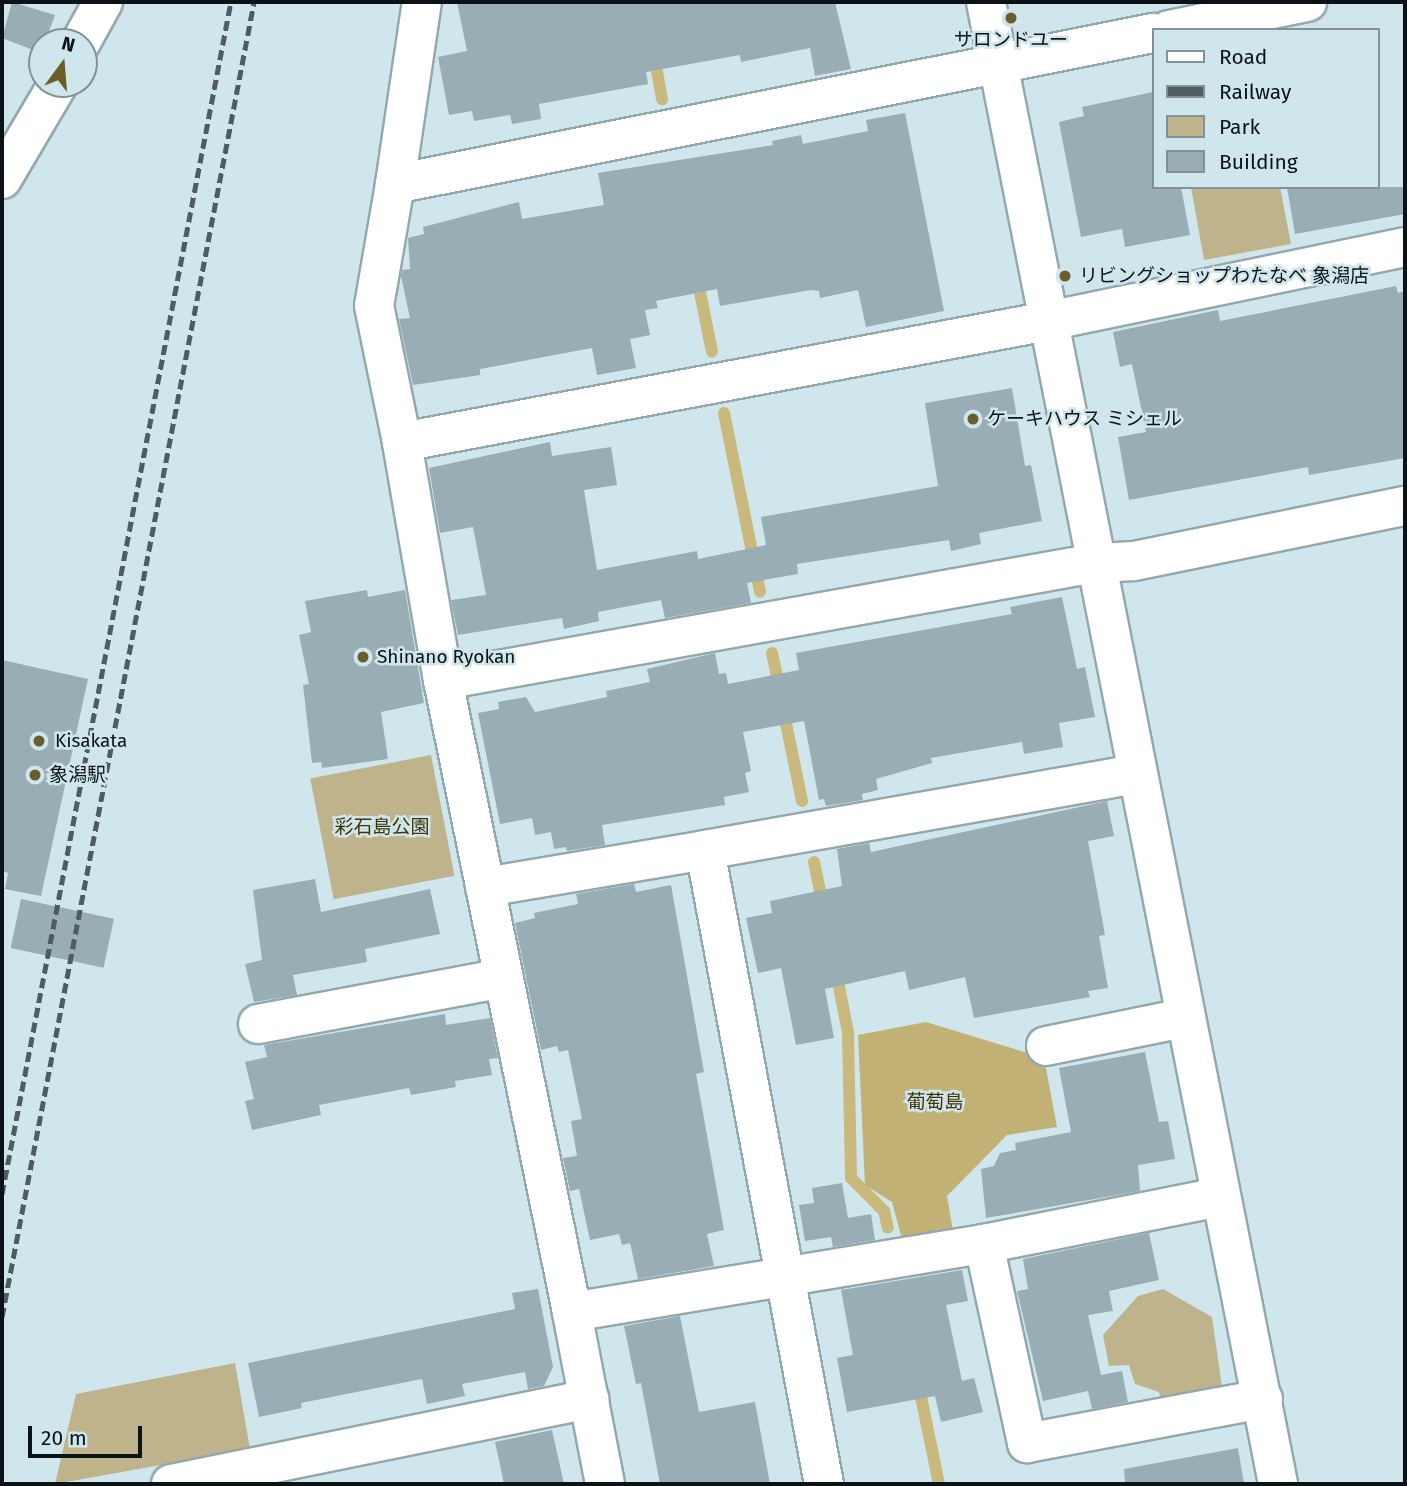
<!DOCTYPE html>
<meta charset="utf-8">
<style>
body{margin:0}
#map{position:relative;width:1407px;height:1486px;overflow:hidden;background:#d0e6ed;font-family:"Fira Sans","Noto Sans JP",sans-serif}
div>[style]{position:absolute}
.green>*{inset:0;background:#beb38a;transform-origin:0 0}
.forest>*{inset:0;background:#c2b175}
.stream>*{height:12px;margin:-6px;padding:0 6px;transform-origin:6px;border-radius:6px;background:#cab97c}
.building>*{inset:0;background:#99adb4;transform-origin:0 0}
.roads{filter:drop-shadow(2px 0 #93a7ae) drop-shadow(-2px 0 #93a7ae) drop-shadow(0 2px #93a7ae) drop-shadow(0 -2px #93a7ae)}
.minor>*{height:38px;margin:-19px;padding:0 19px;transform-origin:19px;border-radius:19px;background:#fff}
.rail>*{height:5px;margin-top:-2.5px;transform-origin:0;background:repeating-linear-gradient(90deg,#505c61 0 10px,transparent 0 15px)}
.dots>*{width:19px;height:19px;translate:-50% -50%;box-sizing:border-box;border:4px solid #d0e6ed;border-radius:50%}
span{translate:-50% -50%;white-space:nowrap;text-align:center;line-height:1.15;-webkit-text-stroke:5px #d0e6ed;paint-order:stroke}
.poi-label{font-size:19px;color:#0c1316}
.left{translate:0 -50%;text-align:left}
.park-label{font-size:19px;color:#413401}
.frame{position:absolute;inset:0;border:4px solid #0c1316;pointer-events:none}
.legend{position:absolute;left:1152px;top:28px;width:228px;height:161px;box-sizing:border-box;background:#d0e6ed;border:2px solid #829297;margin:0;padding:9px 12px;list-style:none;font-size:21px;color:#0c1316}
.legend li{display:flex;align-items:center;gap:14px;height:35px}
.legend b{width:35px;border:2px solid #829297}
.north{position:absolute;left:28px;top:28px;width:70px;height:70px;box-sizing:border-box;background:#d0e6ed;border:2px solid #829297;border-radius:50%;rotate:16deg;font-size:19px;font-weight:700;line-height:28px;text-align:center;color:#0c1316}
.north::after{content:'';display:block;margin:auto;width:24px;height:32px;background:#6c5e2b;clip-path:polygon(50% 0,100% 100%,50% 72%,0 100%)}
.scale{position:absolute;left:28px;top:1426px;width:114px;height:32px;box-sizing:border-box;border:4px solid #0c1316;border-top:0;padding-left:9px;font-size:21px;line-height:24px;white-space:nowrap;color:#0c1316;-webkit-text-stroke:5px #d0e6ed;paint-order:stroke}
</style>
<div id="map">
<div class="green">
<i style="clip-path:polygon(1191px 187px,1280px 187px,1291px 244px,1204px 260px)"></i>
<i style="left:431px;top:755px;width:123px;height:123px;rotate:79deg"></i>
<i style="clip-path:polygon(1163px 1289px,1212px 1317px,1223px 1394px,1162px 1404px,1159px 1392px,1135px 1384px,1129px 1365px,1109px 1366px,1103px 1335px,1138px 1296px)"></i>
<i style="clip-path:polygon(235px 1363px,250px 1449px,55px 1484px,76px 1394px)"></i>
</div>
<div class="forest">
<i style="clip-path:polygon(926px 1022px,1044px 1058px,1057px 1127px,1007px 1135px,947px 1196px,953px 1231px,902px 1239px,892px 1202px,865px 1185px,858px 1035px)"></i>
</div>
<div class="stream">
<i style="left:654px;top:55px;width:45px;rotate:79.7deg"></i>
<i style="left:697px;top:277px;width:76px;rotate:78.7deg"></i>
<i style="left:724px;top:413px;width:182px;rotate:78.6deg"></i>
<i style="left:772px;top:653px;width:39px;rotate:78deg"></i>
<i style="left:783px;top:709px;width:94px;rotate:78.3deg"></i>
<i style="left:814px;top:862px;width:44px;rotate:78.2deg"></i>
<i style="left:836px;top:971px;width:63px;rotate:79deg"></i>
<i style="left:848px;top:1033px;width:145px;rotate:88.8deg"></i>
<i style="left:851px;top:1178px;width:47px;rotate:45deg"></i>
<i style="left:884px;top:1211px;width:17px;rotate:77deg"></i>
<i style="left:918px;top:1382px;width:104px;rotate:78.4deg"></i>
</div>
<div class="building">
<i style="clip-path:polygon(12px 2px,55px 15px,41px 53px,2px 38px)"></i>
<i style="clip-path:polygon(457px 2px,835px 2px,851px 69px,815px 76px,810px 48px,741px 62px,740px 55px,646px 72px,648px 84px,539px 104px,541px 119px,512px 124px,510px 115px,474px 121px,472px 111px,449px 115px,438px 57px,467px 51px)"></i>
<i style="clip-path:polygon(1153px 92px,1153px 187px,1181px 187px,1190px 235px,1125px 247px,1122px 229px,1081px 237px,1059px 122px,1084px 116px,1082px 107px)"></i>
<i style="clip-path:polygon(905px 113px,944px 311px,866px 327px,858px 290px,820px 298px,819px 291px,811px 290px,720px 306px,717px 289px,656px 301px,658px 308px,645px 310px,650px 335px,630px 339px,636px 368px,597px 375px,592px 348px,480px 369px,480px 375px,413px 385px,399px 319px,410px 318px,401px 276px,402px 270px,410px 269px,408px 238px,424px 234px,423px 227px,519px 202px,522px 219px,604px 205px,598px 173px,773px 145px,772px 141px,801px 135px,803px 144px,868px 131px,866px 120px)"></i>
<i style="clip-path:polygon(1287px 187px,1405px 187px,1405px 214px,1295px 234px)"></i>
<i style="clip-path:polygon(1396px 286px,1398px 293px,1405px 291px,1405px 458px,1309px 475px,1308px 467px,1129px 500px,1118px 437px,1146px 432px,1132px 364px,1120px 367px,1113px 332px,1218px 310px,1220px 321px)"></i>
<i style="clip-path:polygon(1012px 388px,1025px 466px,1031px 465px,1042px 521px,979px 533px,981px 544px,951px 551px,949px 540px,797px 564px,798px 574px,747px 583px,751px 603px,665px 618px,661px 600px,598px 612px,599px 621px,564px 629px,562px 618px,458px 635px,451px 600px,486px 595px,473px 527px,440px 533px,429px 468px,550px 442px,552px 456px,611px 447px,617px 485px,584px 490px,597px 570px,697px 551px,698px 559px,766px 545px,761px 517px,938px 486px,925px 403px)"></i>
<i style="clip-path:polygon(367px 590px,368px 597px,405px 590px,424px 703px,381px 712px,388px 759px,322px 768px,321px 762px,312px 763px,303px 685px,309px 684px,299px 635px,311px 632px,305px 601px)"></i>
<i style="clip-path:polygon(1062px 597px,1077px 669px,1085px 667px,1095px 717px,1059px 723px,1063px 747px,1024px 754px,1022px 742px,931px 758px,932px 763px,876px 779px,878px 790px,862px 794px,863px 800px,826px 806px,824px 799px,819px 800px,804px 721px,743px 732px,751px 771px,745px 773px,749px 792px,724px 797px,725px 805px,602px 825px,605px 845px,567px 851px,566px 847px,554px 849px,551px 832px,535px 835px,532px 818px,500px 824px,478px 713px,499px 709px,498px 702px,526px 697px,535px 712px,607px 697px,606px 691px,650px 682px,647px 669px,715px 653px,719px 674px,726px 673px,728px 684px,799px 670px,796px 653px,1012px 614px,1010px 607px)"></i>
<i style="clip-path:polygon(2px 660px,88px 679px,41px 896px,5px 889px,8px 873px,2px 871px)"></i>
<i style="clip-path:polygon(1107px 801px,1114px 836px,1088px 841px,1105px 935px,1099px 936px,1108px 988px,1088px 991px,1090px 997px,974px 1018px,965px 977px,909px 990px,905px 971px,825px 989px,834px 1038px,796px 1045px,781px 968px,758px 973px,746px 918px,772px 913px,770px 901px,842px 886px,837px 849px,869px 843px,871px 852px)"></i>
<i style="clip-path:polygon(315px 879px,321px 912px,430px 889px,440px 934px,365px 949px,367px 962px,293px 975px,297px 995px,254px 1002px,245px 964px,262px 960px,253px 890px)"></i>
<i style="clip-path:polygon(634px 884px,636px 892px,671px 885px,704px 1072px,696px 1074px,724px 1230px,707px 1234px,714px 1266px,638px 1279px,630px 1243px,622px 1245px,619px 1234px,590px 1240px,579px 1189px,570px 1191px,563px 1158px,577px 1156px,571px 1121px,582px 1119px,568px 1050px,559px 1052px,557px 1046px,541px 1050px,515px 923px,535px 918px,534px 913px,578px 904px,576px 894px)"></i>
<i style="left:21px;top:899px;width:95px;height:50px;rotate:12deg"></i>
<i style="clip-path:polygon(445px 1014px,446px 1025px,490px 1018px,498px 1058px,489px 1059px,492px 1075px,455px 1081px,456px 1087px,411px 1095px,409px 1088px,319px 1105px,321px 1115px,252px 1130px,245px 1101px,254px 1099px,245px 1062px,267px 1057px,264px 1045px)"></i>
<i style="clip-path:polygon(1145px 1052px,1159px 1122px,1168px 1121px,1175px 1159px,1138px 1165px,1140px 1191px,986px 1218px,981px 1169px,994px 1166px,1000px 1153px,1016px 1150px,1015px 1143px,1071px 1132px,1059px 1068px)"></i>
<i style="clip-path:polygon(842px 1183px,848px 1218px,871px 1214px,875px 1240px,833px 1247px,831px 1237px,805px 1241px,799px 1205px,814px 1203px,812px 1188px)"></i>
<i style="clip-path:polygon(1149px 1233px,1159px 1280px,1109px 1291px,1113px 1311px,1088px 1315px,1101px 1375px,1122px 1371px,1128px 1402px,1092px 1409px,1088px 1391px,1043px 1401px,1017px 1291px,1028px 1289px,1023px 1259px)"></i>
<i style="clip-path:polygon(962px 1270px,968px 1301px,946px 1305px,962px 1381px,974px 1378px,983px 1412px,941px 1422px,935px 1396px,847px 1412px,837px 1358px,853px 1355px,841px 1290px)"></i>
<i style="clip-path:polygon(538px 1289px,553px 1367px,544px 1386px,528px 1389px,525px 1372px,462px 1384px,465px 1396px,427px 1404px,422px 1379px,301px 1403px,302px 1408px,259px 1417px,248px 1363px,515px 1309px,512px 1293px)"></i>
<i style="clip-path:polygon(680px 1316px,699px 1412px,755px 1402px,770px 1484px,660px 1484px,641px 1383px,636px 1384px,624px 1326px)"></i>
<i style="clip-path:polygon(552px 1430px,564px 1484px,504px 1484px,495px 1442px)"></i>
<i style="clip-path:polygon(1238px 1448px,1244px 1484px,1125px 1484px,1124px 1469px)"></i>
</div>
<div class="roads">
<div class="minor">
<i style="left:986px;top:2px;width:1510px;rotate:78.85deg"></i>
<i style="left:1169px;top:30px;width:141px;rotate:-11.5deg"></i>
<i style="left:81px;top:42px;width:46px;rotate:-61.2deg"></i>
<i style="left:2px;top:179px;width:110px;rotate:-59.5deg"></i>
<i style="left:395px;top:184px;width:184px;rotate:-81.6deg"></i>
<i style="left:402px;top:442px;width:139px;rotate:-101.6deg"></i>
<i style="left:374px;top:306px;width:124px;rotate:-80.2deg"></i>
<i style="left:395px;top:184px;width:773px;rotate:-11.27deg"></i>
<i style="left:443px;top:680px;width:242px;rotate:-99.8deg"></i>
<i style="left:402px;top:442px;width:657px;rotate:-10.61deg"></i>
<i style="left:1048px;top:321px;width:365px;rotate:-11.7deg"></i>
<i style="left:485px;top:887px;width:223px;rotate:-9.5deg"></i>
<i style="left:258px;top:1024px;width:250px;rotate:-10.6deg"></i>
<i style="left:1046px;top:1046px;width:141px;rotate:-11.5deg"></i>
<i style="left:984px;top:1244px;width:204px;rotate:77.8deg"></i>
<i style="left:1027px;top:1443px;width:240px;rotate:-10.6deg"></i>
<i style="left:572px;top:1312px;width:645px;rotate:-101.54deg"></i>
<i style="left:443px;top:680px;width:662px;rotate:-10.17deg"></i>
<i style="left:1095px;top:563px;width:39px;rotate:-3deg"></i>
<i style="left:1134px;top:561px;width:277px;rotate:-11.5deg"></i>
<i style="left:171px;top:1484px;width:427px;rotate:-11.5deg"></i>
<i style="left:605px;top:1484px;width:175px;rotate:-100.9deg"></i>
<i style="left:572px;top:1312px;width:418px;rotate:-9.4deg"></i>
<i style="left:984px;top:1244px;width:240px;rotate:-11.3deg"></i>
<i style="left:824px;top:1484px;width:645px;rotate:-100.63deg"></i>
<i style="left:705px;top:850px;width:436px;rotate:-10deg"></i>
</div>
</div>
<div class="rail">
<i style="left:2px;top:1194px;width:1214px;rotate:-79.13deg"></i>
<i style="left:2px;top:1317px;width:1339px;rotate:-79.15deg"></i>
</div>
<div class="dots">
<i style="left:1011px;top:18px;background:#6c5e2b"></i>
<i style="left:1065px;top:276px;background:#6c5e2b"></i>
<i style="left:973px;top:419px;background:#6c5e2b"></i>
<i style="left:363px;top:657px;background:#6c5e2b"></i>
<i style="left:39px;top:741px;background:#6c5e2b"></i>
<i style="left:35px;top:775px;background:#6c5e2b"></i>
</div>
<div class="poi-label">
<span style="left:1011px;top:40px">サロンドユー</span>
<span class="left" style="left:1079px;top:276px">リビングショップわたなべ 象潟店</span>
<span class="left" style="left:987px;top:419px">ケーキハウス ミシェル</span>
<span class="left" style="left:377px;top:657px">Shinano Ryokan</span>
<span class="left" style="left:55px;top:741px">Kisakata</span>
<span class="left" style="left:49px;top:775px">象潟駅</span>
</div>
<div class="park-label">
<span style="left:382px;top:827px">彩石島公園</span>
<span style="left:935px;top:1102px">葡萄島</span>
</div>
<div class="frame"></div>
<ul class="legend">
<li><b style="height:9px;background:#fff"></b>Road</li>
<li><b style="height:9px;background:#505c61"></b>Railway</li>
<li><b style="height:19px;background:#beb38a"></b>Park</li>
<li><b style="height:19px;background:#99adb4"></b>Building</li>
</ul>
<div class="north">N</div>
<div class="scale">20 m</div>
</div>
